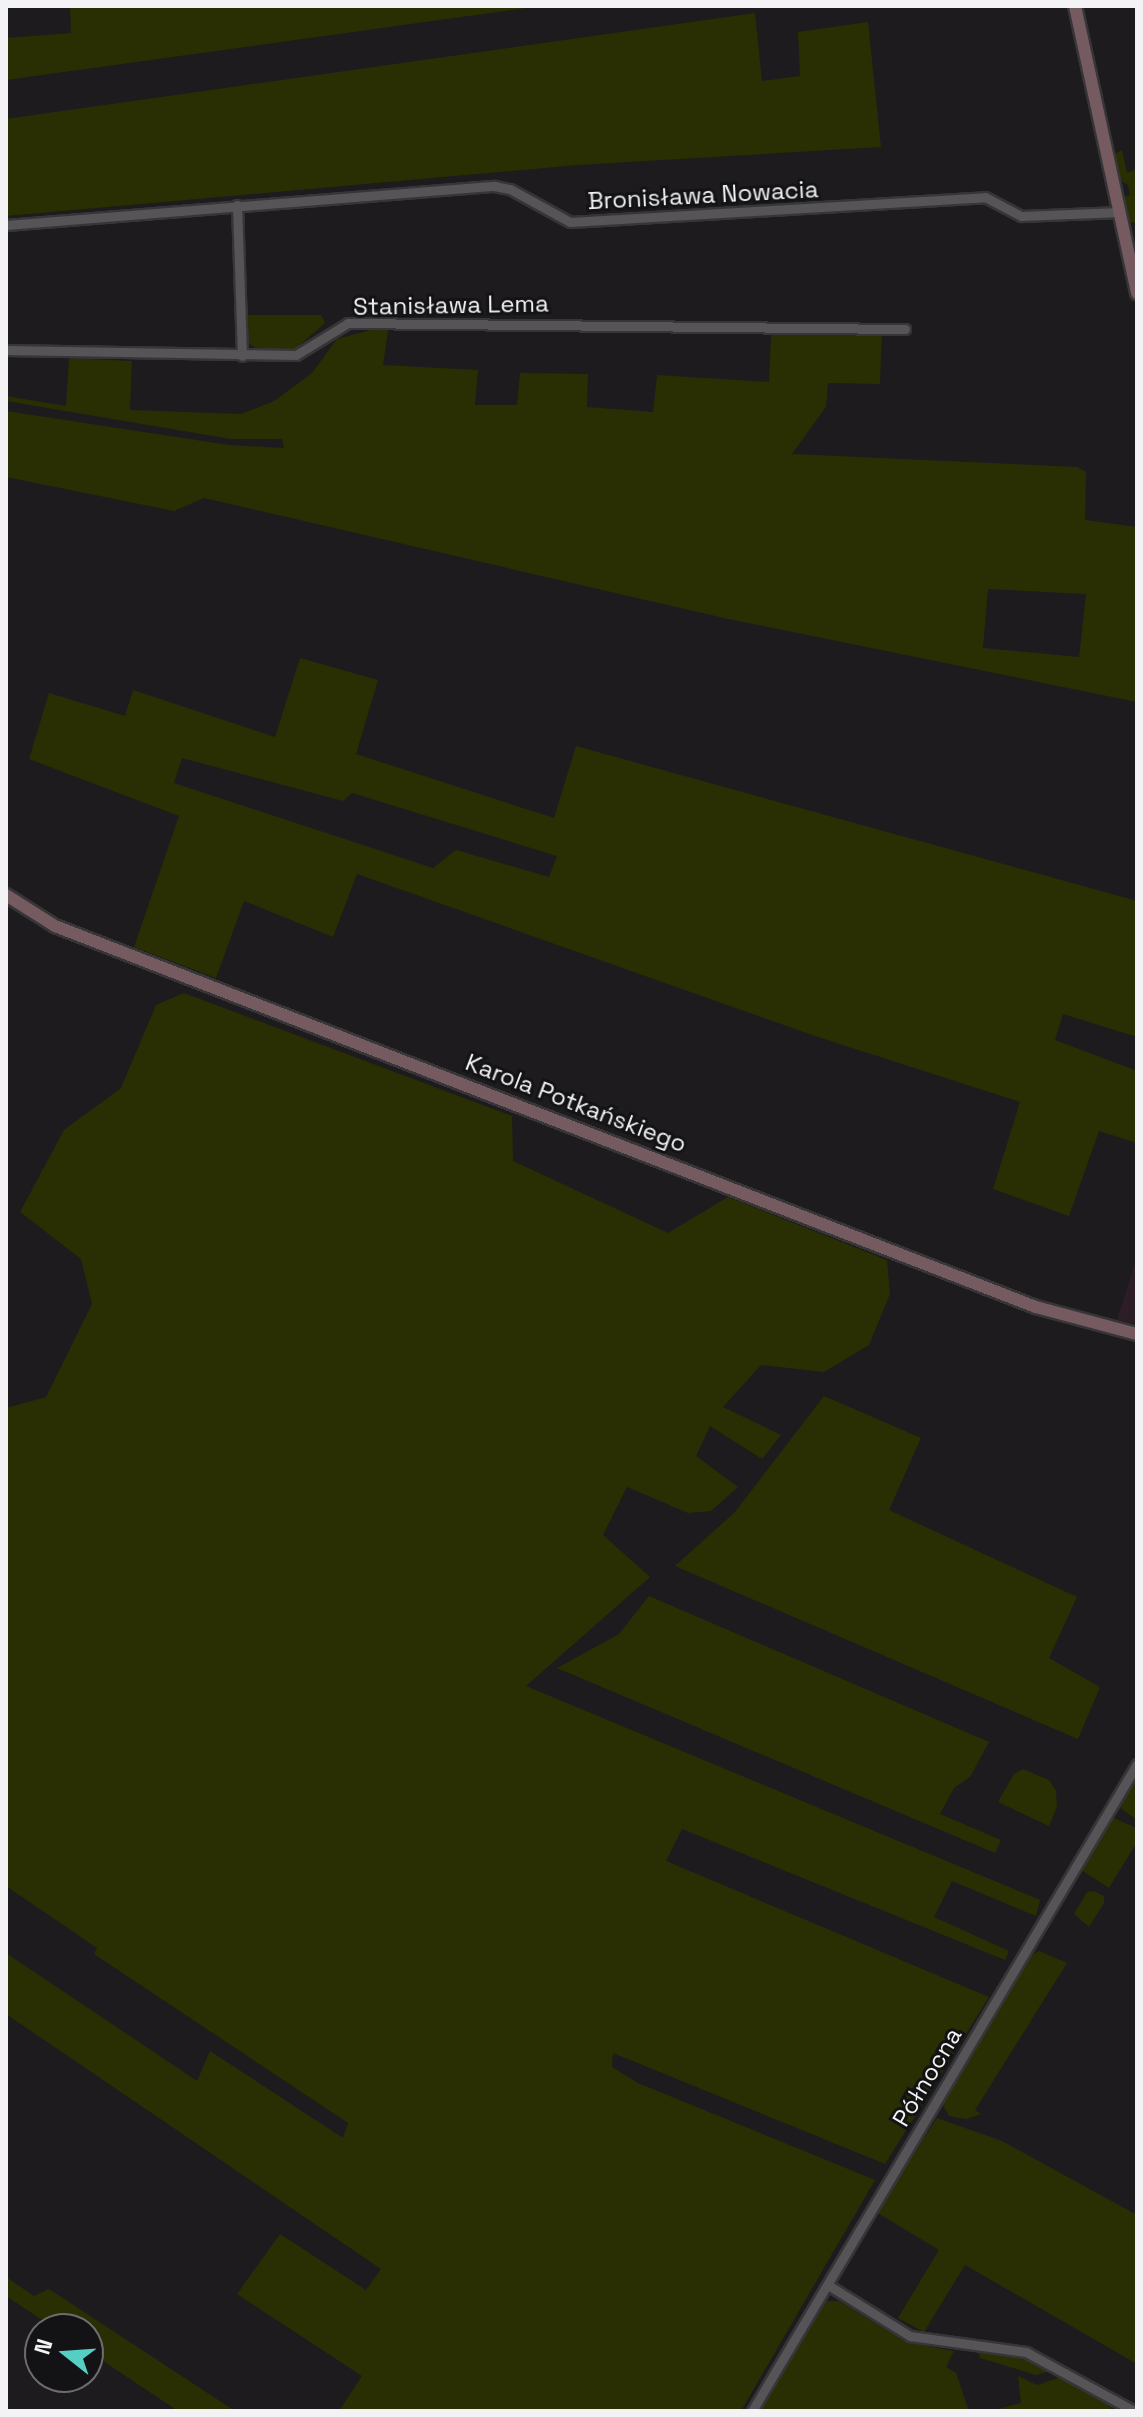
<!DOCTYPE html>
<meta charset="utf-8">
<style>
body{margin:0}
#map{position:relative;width:1143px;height:2417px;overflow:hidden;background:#1d1b1e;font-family:"Space Grotesk",sans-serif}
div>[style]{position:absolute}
.commercial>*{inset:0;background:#2d1d26}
.green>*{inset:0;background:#292f02}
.roads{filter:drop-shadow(2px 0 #363537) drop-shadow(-2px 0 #363537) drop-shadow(0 2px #363537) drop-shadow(0 -2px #363537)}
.street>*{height:9px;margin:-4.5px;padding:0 4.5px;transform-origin:4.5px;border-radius:4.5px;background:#575458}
.secondary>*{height:12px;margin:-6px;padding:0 6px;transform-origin:6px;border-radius:6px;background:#755a60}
span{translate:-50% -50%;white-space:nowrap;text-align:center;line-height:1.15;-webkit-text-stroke:6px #131214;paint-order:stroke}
.street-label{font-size:24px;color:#f3f2f4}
.frame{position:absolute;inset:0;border:8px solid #f3f2f4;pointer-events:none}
.north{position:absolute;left:24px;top:2313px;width:80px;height:80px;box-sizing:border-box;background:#131214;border:2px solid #6d6c6e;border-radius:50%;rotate:287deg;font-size:22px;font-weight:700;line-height:32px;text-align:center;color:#f3f2f4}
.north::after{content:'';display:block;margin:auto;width:28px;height:36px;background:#55cec4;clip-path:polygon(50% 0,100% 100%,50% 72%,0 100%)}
</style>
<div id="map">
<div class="commercial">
<i style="clip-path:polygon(1137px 1257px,1137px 1324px,1117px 1320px)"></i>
</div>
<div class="green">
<i style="clip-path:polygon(70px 6px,541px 6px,6px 80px,6px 38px,71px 33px)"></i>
<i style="clip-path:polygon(755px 13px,762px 81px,800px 76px,798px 32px,868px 22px,881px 147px,578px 165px,6px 216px,6px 119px)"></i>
<i style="clip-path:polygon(1122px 150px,1127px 173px,1137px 169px,1137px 223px,1128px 222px,1123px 197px,1130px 195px,1128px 185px,1119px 180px,1114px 155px)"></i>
<i style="clip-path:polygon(246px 315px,321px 315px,325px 323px,293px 351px,259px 350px,248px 343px)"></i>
<i style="clip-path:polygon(evenodd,389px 325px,383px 365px,478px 370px,475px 405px,517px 405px,520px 373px,588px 374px,587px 407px,653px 412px,657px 375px,769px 382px,771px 335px,882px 331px,880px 384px,828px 383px,826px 407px,792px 454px,1077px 467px,1086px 472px,1085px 520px,1137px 527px,1137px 702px,724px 618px,204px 498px,174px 511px,6px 477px,6px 411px,229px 445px,284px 448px,282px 439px,231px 439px,6px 401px,6px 396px,66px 406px,69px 358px,132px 361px,130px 410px,241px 414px,274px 401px,312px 373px,337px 339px,389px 325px,988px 589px,1086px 594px,1079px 657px,983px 648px,988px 589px)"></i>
<i style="clip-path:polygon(evenodd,300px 658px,378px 680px,356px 754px,554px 818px,576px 746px,1137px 901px,1137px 1037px,1063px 1014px,1055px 1040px,1137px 1071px,1137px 1143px,1099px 1131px,1069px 1216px,993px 1189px,1020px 1102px,818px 1037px,357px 874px,333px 937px,244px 901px,216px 978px,134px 947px,179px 816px,29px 759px,49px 693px,125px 716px,133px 690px,275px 737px,300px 658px,182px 758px,343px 801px,352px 793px,557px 856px,549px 877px,456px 850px,433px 868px,174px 783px,182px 758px)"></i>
<i style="clip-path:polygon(184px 993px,512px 1116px,513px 1161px,668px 1233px,728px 1197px,887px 1260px,890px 1294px,869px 1345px,824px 1372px,761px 1365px,723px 1407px,781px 1435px,762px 1459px,710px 1426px,696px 1456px,738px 1487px,711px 1511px,688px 1513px,627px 1487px,603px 1535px,650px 1577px,526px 1686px,1040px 1900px,1036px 1916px,952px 1881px,934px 1917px,1009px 1951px,1005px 1960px,682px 1829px,666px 1861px,989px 1997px,885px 2164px,613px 2053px,612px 2067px,638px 2083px,875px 2180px,741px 2411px,339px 2411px,362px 2376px,237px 2294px,280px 2234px,366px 2290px,381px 2269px,6px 2014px,6px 1953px,197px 2081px,210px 2051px,343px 2138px,348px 2123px,94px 1954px,97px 1948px,6px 1886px,6px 1408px,46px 1397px,92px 1304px,81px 1259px,20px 1212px,64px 1130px,121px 1088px,156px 1005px)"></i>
<i style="clip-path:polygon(824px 1396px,921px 1438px,889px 1510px,1077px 1597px,1049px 1658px,1100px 1687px,1078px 1739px,675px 1566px,735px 1512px)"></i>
<i style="clip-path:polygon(649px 1596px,989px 1742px,970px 1777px,954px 1788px,940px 1814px,1001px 1840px,995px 1853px,557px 1668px,619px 1634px)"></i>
<i style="clip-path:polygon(1023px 1769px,1049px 1780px,1056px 1791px,1057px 1807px,1049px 1826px,998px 1802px,1014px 1774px)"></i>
<i style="clip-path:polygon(1137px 1775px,1137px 1820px,1120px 1808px)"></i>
<i style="clip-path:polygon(1111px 1817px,1137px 1828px,1137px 1842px,1109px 1888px,1081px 1870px)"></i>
<i style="clip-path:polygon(1094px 1891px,1104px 1896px,1104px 1903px,1089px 1927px,1074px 1914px,1087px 1892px)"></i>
<i style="clip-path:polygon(1039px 1951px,1067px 1963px,975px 2110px,981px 2114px,966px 2119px,949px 2116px,941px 2102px,1029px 1957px)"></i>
<i style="clip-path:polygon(937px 2118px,1002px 2141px,1137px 2215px,1137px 2364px,965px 2265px,924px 2332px,898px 2318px,939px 2250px,876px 2212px)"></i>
<i style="clip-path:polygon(6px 2277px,34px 2296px,49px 2289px,235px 2411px,178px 2411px,88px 2351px,88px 2329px,56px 2329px,6px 2296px)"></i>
<i style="clip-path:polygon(824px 2301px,839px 2301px,906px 2342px,954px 2351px,946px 2367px,956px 2373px,969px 2411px,758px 2411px)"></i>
<i style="clip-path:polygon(978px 2352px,1024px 2357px,1050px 2371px,1036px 2375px,980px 2358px)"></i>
<i style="clip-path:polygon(1018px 2376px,1037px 2385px,1061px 2377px,1112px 2406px,1110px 2411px,991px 2411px,1021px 2403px)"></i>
</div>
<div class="roads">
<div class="street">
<i style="left:237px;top:205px;width:151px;rotate:88.1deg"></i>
<i style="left:6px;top:225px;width:490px;rotate:-4.6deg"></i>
<i style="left:494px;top:186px;width:16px;rotate:11deg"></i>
<i style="left:510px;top:189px;width:68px;rotate:28.8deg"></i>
<i style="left:570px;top:222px;width:416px;rotate:-3.4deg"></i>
<i style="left:985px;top:197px;width:41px;rotate:27.8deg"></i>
<i style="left:1021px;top:216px;width:99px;rotate:-2.3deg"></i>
<i style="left:6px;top:350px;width:290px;rotate:1deg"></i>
<i style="left:296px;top:355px;width:61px;rotate:-31.6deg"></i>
<i style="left:348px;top:323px;width:557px;rotate:0.62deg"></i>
<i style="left:828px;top:2285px;width:97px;rotate:31.9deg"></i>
<i style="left:910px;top:2336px;width:117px;rotate:7.9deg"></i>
<i style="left:1026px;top:2352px;width:123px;rotate:28.6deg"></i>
<i style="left:752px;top:2411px;width:753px;rotate:-59.25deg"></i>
</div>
<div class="secondary">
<i style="left:1075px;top:6px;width:294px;rotate:77.8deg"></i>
<i style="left:6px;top:895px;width:58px;rotate:32.3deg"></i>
<i style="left:55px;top:926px;width:1052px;rotate:21.23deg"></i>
<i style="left:1036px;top:1307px;width:105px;rotate:15deg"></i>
</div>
</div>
<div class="street-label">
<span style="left:703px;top:195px;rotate:-3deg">Bronisława Nowacia</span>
<span style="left:451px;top:305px;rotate:-1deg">Stanisława Lema</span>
<span style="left:576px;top:1103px;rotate:21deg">Karola Potkańskiego</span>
<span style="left:927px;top:2077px;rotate:-59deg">Północna</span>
</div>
<div class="frame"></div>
<div class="north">N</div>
</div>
